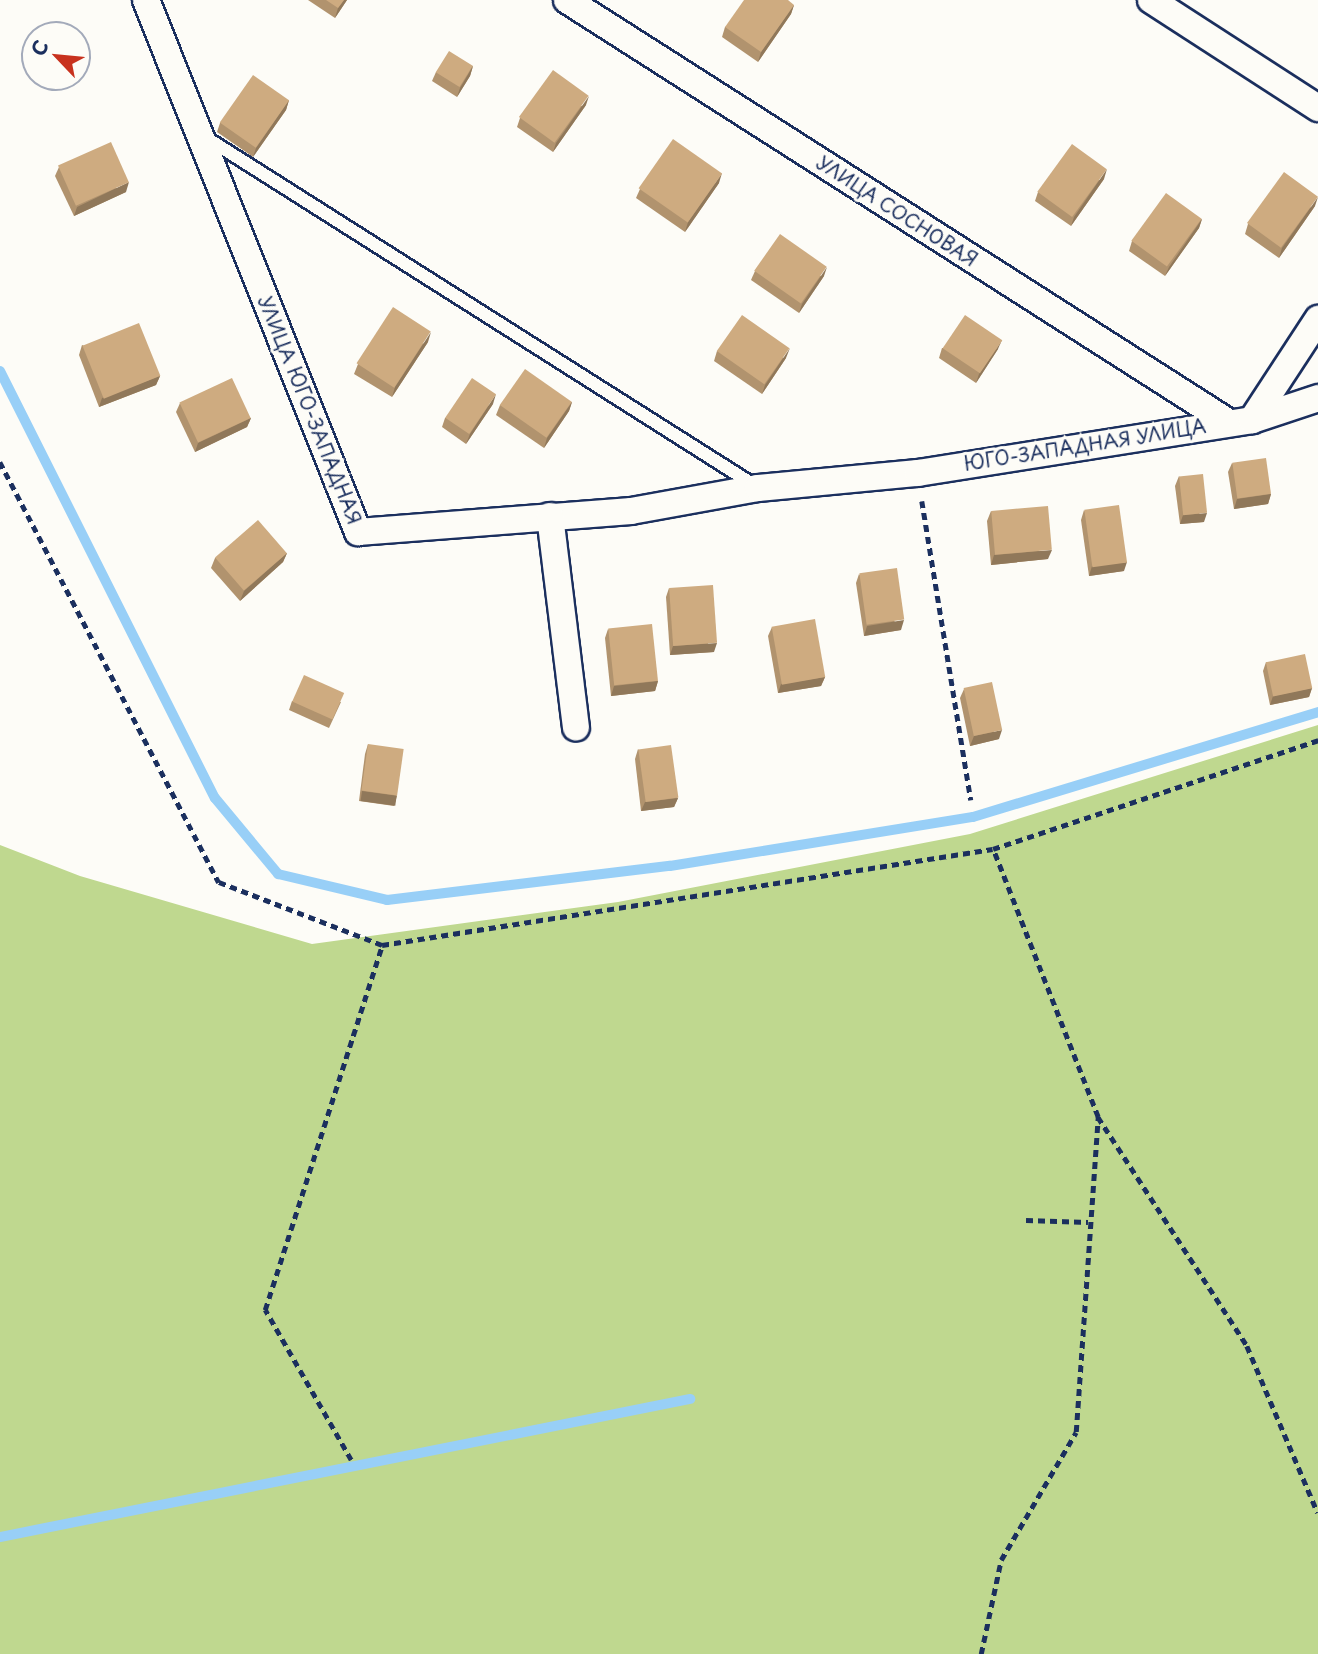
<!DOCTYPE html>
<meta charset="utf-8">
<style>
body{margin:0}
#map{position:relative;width:1318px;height:1654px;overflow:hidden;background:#fdfcf7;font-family:"Playpen Sans",sans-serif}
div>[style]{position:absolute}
.green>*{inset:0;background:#bfd88f}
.stream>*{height:10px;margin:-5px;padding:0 5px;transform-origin:5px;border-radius:5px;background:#98cff7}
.path>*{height:4.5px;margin-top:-2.25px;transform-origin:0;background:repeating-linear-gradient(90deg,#1b2f5e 0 7px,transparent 0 12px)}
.roads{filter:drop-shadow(2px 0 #1b2f5e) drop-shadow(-2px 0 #1b2f5e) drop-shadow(0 2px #1b2f5e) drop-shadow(0 -2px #1b2f5e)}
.lane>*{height:12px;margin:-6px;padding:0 6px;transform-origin:6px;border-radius:6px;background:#fdfcf7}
.street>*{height:26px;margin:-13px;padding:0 13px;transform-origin:13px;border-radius:13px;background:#fdfcf7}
.wall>*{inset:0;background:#b1936e}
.shaded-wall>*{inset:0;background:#90785a;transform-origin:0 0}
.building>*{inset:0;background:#ceab80;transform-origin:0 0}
span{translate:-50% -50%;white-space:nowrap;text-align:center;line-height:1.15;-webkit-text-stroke:6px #fdfcf7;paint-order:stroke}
.street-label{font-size:19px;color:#1b2f5e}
.north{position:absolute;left:21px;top:21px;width:70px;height:70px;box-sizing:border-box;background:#fdfcf7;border:2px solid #a3aaba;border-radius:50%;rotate:296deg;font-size:19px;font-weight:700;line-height:28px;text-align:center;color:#1b2f5e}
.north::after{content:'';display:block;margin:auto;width:24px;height:32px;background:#c8321e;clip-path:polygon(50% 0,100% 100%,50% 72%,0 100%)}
</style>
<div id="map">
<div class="green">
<i style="clip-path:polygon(1318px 725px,1318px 1654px,0 1654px,0 845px,80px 876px,312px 944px,618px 902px,970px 834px)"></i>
</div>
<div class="stream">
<i style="left:0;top:371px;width:478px;rotate:63.3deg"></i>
<i style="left:215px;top:798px;width:99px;rotate:50.3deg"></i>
<i style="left:278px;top:874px;width:112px;rotate:13.4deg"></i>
<i style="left:387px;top:900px;width:285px;rotate:-6.9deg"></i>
<i style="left:670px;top:866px;width:307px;rotate:-9.2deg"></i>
<i style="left:973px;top:817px;width:361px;rotate:-16.9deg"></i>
<i style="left:0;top:1537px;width:704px;rotate:-11.31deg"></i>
</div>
<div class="path">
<i style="left:0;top:462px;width:474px;rotate:62.5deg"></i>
<i style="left:219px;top:882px;width:175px;rotate:21.1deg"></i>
<i style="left:382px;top:945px;width:618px;rotate:-8.93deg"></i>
<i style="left:993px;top:849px;width:343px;rotate:-18.5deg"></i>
<i style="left:922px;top:501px;width:303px;rotate:80.7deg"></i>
<i style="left:1098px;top:1117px;width:273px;rotate:56.9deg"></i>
<i style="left:1247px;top:1346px;width:181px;rotate:67deg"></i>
<i style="left:1026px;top:1220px;width:62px;rotate:1.8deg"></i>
<i style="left:351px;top:1460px;width:173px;rotate:-119.8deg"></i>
<i style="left:265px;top:1310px;width:383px;rotate:-72.2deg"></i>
<i style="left:981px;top:1654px;width:96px;rotate:-78deg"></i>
<i style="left:1001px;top:1560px;width:148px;rotate:-59.6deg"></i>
<i style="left:1076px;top:1432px;width:316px;rotate:-86deg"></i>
<i style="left:1098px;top:1117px;width:288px;rotate:-111.4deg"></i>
</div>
<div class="roads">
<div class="lane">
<i style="left:205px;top:137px;width:650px;rotate:32.37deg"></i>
</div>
<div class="street">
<i style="left:146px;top:0;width:573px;rotate:68.27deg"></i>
<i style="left:358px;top:532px;width:274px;rotate:-4.4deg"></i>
<i style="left:631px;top:511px;width:129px;rotate:-10.3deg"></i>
<i style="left:758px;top:488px;width:161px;rotate:-5.4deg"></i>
<i style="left:918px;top:473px;width:338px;rotate:-9deg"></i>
<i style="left:1252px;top:420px;width:70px;rotate:-18.4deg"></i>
<i style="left:567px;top:0;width:784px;rotate:32.56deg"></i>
<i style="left:1151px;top:0;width:199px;rotate:32.9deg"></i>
<i style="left:1252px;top:420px;width:121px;rotate:-56.8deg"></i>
<i style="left:550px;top:516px;width:213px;rotate:83deg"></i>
</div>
</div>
<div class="wall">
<i style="clip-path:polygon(308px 0,347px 0,335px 18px)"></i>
<i style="clip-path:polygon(794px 5px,791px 14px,758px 62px,722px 37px,725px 27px)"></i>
<i style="clip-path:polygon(473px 66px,470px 76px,457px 97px,432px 81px,436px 72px)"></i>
<i style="clip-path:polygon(289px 100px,286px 110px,253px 157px,217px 132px,220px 123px)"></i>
<i style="clip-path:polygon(586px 105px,553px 152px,517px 127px,520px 118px)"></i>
<i style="clip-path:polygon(59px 167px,126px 192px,74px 216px,55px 176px)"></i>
<i style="clip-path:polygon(1104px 179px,1071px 226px,1035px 201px,1038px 192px)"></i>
<i style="clip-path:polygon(719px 183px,685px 232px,636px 198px,640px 189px)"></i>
<i style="clip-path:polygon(1315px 206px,1279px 258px,1245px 234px,1248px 224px)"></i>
<i style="clip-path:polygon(1202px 219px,1199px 228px,1165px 276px,1129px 251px,1132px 241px)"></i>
<i style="clip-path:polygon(755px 271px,824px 276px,799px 313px,751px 280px)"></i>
<i style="clip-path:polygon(428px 342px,392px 397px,354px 374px,358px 364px)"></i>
<i style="clip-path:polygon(82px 345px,160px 376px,156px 385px,99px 407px,79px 355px)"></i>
<i style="clip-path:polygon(942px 348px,998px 349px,976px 383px,939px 358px)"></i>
<i style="clip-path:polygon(717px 351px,786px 358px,762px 394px,714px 361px)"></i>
<i style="clip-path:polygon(572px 402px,569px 411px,544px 448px,496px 415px,500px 405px)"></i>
<i style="clip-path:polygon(180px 403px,251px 418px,247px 427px,195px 452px,176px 412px)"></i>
<i style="clip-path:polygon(493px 404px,466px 444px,442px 427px,445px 418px)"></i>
<i style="clip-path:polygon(1232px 463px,1271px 494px,1268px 504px,1234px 509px,1228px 472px)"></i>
<i style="clip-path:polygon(1179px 476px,1204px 522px,1180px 524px,1175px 486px)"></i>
<i style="clip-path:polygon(1084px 510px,1124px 571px,1089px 576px,1081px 520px)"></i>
<i style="clip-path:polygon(991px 511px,1048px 559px,991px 565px,987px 521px)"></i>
<i style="clip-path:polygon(287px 553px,283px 562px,240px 601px,211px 568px,215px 558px)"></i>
<i style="clip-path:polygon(859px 574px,901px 630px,864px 636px,856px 583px)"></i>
<i style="clip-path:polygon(669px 588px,714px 652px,670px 655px,666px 597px)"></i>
<i style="clip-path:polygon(772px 627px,825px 677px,821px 686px,778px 693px,768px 636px)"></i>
<i style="clip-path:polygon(608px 629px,658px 681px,655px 691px,611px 696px,605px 638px)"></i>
<i style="clip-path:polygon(1266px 662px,1312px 688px,1309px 697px,1270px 705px,1263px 671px)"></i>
<i style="clip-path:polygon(964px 689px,999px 739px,970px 746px,960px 698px)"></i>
<i style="clip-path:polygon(292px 701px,341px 702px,329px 728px,289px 710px)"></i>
<i style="clip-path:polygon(368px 744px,397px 796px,394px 806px,359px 801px,365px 754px)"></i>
<i style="clip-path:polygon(638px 749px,678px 798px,674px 807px,641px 811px,635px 759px)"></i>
</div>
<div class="shaded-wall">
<i style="clip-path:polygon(344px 0,347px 0,335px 18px,338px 8px)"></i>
<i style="clip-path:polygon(794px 5px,791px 14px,758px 62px,761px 52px)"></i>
<i style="clip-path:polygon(473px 66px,470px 76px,457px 97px,460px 88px)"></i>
<i style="clip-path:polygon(589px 96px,586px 105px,553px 152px,556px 143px)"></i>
<i style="clip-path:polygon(289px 100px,286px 110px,253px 157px,256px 148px)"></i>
<i style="clip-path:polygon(1107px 169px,1104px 179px,1071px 226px,1074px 217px)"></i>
<i style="clip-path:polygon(722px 173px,719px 183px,685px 232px,688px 222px)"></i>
<i style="clip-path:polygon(129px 182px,126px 192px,74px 216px,77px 207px)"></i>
<i style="clip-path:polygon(1318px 197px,1315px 206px,1279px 258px,1282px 248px)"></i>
<i style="clip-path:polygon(1202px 219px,1199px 228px,1165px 276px,1169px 267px)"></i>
<i style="clip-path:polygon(827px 267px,824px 276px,799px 313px,802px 304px)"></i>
<i style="clip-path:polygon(431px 332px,428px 342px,392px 397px,395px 387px)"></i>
<i style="clip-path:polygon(1002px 340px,998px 349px,976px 383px,979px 374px)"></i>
<i style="clip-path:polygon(790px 348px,786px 358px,762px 394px,765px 385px)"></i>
<i style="clip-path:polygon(160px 376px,156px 385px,99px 407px,102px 398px)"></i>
<i style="clip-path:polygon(496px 394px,493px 404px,466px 444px,470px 434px)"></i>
<i style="clip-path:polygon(572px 402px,569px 411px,544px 448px,547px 438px)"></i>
<i style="clip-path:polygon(251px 418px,247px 427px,195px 452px,198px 443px)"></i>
<i style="clip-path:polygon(1271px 494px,1268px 504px,1234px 509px,1237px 499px)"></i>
<i style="clip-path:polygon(1207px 513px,1204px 522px,1180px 524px,1183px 515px)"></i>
<i style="clip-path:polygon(1052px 550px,1048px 559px,991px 565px,994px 555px)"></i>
<i style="clip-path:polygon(287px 553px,283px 562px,240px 601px,244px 591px)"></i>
<i style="clip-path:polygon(1127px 562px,1124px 571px,1089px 576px,1092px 566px)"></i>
<i style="clip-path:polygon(904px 620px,901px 630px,864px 636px,867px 626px)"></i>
<i style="clip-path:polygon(717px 643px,714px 652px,670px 655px,673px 646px)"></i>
<i style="clip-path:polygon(825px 677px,821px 686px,778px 693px,781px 684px)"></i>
<i style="clip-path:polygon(658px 681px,655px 691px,611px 696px,614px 686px)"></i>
<i style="clip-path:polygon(1312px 688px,1309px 697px,1270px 705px,1273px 696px)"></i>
<i style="clip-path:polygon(1002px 730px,999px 739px,970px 746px,974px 736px)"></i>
<i style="left:362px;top:791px;width:35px;height:10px;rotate:8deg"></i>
<i style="clip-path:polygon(678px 798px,674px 807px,641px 811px,645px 802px)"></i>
</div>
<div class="building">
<i style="clip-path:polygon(326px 0,344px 0,338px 8px)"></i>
<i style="clip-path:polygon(744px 0,788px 0,794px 5px,761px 52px,725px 27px)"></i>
<i style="left:449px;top:51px;width:28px;height:25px;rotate:32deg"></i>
<i style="left:553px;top:70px;width:44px;height:58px;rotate:36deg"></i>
<i style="left:253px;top:75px;width:44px;height:58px;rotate:35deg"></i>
<i style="left:673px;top:139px;width:60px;height:60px;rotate:35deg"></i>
<i style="left:111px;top:142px;width:44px;height:58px;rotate:66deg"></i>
<i style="left:1072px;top:144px;width:43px;height:59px;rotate:36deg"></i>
<i style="left:1284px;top:172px;width:42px;height:63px;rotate:36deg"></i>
<i style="left:1166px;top:193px;width:44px;height:59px;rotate:36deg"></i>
<i style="left:780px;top:234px;width:57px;height:45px;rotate:35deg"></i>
<i style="left:393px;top:307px;width:45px;height:67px;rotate:33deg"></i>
<i style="left:742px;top:315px;width:58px;height:44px;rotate:35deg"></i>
<i style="left:965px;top:315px;width:45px;height:40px;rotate:34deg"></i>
<i style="left:139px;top:323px;width:57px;height:61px;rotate:68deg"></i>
<i style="left:525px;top:369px;width:57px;height:44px;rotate:35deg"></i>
<i style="left:232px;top:378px;width:44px;height:58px;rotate:65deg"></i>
<i style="left:472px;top:378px;width:29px;height:48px;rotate:34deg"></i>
<i style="left:1266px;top:458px;width:36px;height:34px;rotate:82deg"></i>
<i style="left:1203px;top:474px;width:39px;height:24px;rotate:84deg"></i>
<i style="left:1119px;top:505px;width:58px;height:35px;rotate:82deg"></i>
<i style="left:1048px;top:506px;width:44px;height:57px;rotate:85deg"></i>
<i style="left:258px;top:520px;width:44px;height:57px;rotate:49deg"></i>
<i style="left:897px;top:568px;width:52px;height:38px;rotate:82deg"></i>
<i style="left:713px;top:585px;width:58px;height:44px;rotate:86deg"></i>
<i style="left:815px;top:619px;width:59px;height:44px;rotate:80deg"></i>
<i style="left:652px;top:624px;width:57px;height:44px;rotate:84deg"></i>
<i style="left:1305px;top:654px;width:35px;height:40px;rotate:78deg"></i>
<i style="left:304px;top:675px;width:44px;height:29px;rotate:24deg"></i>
<i style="left:992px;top:682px;width:49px;height:29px;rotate:78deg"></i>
<i style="left:368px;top:744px;width:36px;height:47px;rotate:8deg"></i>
<i style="left:671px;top:745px;width:53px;height:33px;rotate:82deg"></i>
</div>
<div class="street-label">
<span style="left:897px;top:211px;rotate:33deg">УЛИЦА СОСНОВАЯ</span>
<span style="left:310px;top:410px;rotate:68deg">УЛИЦА ЮГО-ЗАПАДНАЯ</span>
<span style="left:1085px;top:445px;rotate:-9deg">ЮГО-ЗАПАДНАЯ УЛИЦА</span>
</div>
<div class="north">С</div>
</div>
